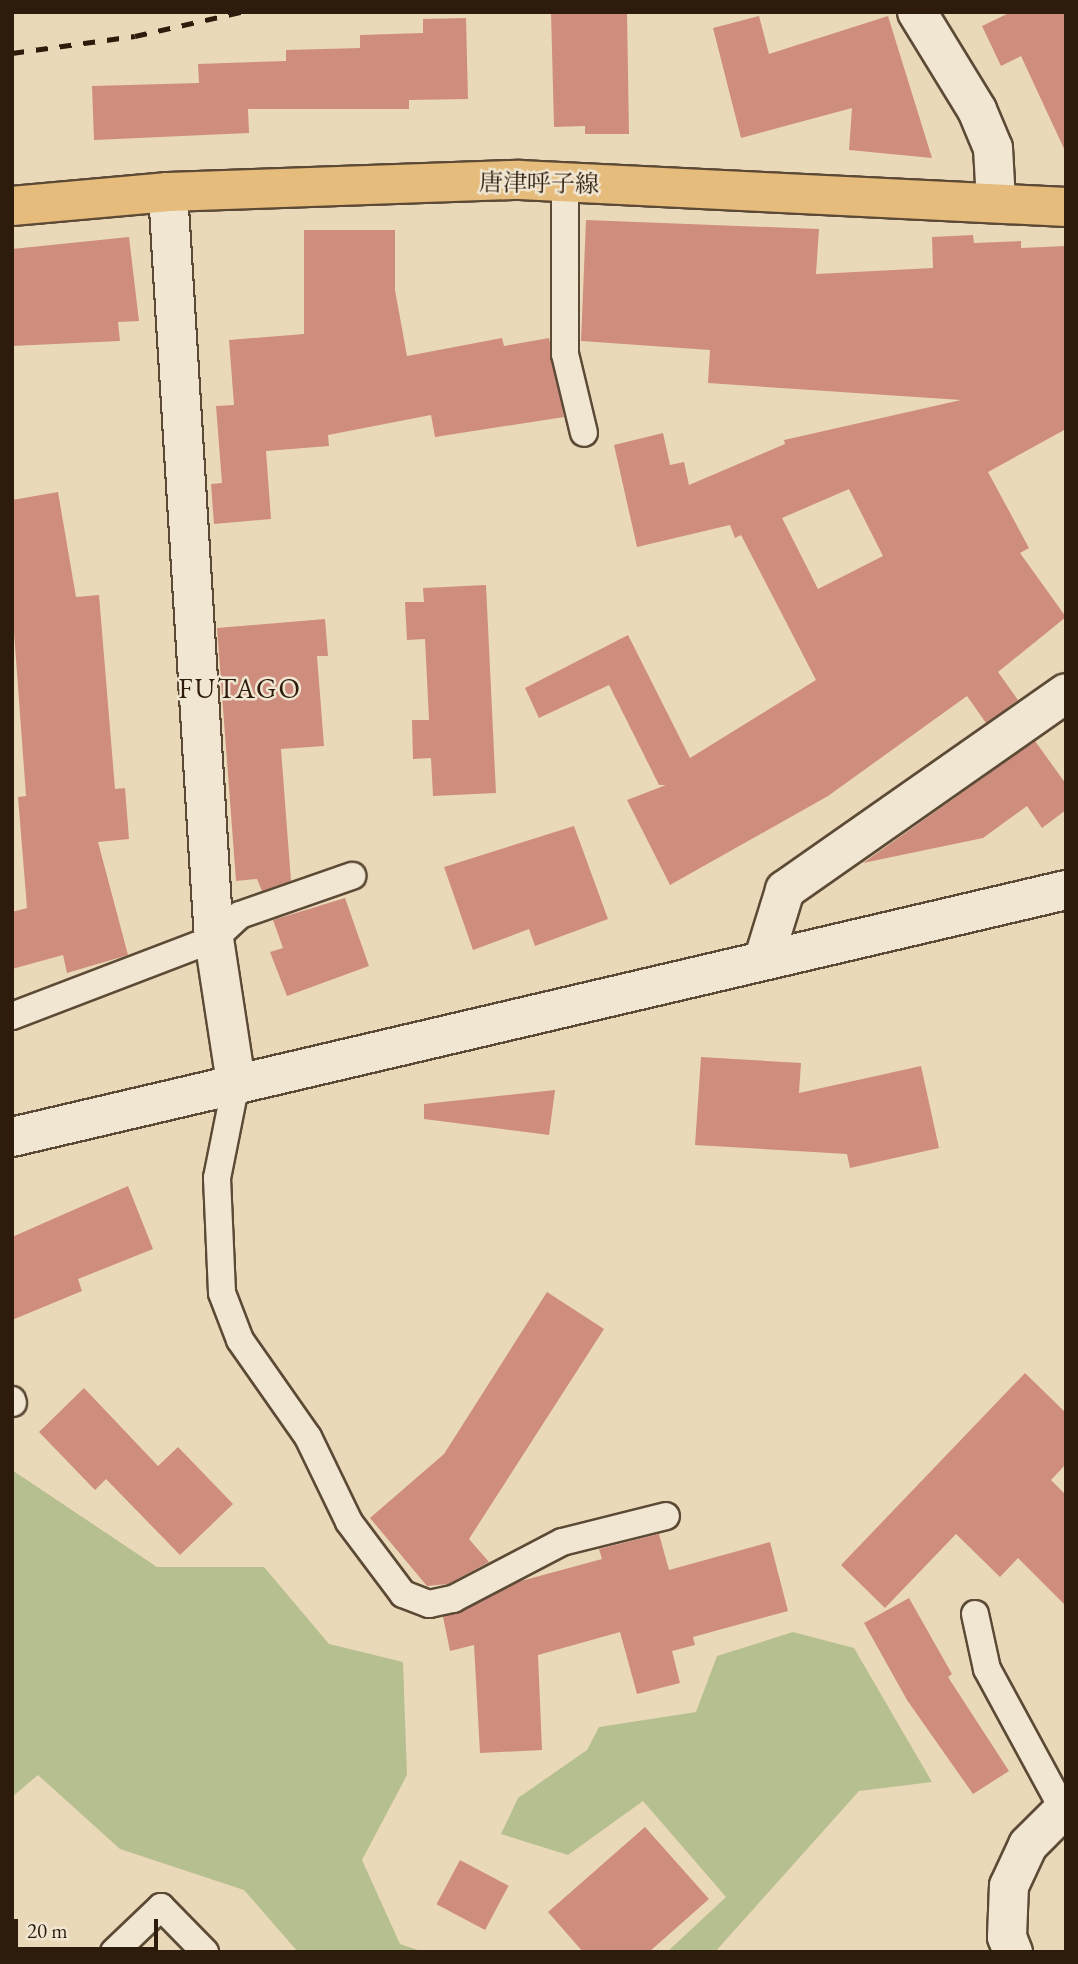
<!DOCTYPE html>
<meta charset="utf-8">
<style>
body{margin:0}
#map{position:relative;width:1078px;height:1964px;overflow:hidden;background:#ead9b8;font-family:"EB Garamond","Noto Serif JP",serif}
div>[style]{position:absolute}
.green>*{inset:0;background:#b6bf8f}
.building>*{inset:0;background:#cf8e7d;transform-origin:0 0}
.roads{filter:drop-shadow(2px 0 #5c4a36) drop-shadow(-2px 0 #5c4a36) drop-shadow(0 2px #5c4a36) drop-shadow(0 -2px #5c4a36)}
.lane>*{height:26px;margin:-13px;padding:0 13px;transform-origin:13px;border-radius:13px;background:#f1e6d1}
.street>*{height:38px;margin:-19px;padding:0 19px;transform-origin:19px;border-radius:19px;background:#f1e6d1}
.secondary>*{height:38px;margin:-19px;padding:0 19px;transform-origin:19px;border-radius:19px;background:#f1e6d1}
.primary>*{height:38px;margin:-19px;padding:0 19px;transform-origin:19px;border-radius:19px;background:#e5bc7c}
.rail>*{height:5px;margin-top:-2.5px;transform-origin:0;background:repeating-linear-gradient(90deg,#2d1b0b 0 12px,transparent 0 24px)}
span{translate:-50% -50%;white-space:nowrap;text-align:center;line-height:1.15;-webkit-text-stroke:5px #f1e6d1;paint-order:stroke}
.street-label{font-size:24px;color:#2d1b0b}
.quarter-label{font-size:28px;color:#2d1b0b;letter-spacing:2px}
.frame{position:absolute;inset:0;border:14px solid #2d1b0b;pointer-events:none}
.scale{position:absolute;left:14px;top:1919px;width:144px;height:32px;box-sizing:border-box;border:4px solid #2d1b0b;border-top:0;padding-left:9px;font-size:21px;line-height:24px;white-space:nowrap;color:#2d1b0b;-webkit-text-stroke:5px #f1e6d1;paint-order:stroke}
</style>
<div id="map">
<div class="green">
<i style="clip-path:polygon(12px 1470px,157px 1567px,264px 1567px,329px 1644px,403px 1662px,407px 1775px,362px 1860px,400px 1944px,424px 1952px,298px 1952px,244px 1890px,120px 1849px,38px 1775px,12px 1797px)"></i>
<i style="clip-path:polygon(793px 1632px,854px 1648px,932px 1782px,859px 1791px,715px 1952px,667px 1952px,726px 1897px,643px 1801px,568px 1855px,501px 1834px,518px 1798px,587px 1750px,599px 1727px,696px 1712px,717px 1656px)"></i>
</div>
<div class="building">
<i style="clip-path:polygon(551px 12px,627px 12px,629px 134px,585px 134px,585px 126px,554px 127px)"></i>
<i style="clip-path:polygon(1011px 12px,1066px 12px,1066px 153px,1021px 56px,1001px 66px,982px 26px)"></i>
<i style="clip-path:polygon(759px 16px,769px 54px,888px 16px,932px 158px,849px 150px,852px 108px,741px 138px,713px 28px)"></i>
<i style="clip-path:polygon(466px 18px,468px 99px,409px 100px,409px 109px,248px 109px,249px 133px,94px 140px,92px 86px,199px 83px,198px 64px,286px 61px,286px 50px,360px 48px,360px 35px,423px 33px,423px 19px)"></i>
<i style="clip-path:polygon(evenodd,586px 220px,819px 229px,816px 274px,933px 268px,932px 237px,973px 235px,974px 243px,1021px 241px,1021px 248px,1066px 246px,1066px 429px,988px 472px,1029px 548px,1020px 553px,1066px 617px,998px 672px,1018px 700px,986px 723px,967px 696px,828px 796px,670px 885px,627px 800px,666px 785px,659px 785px,609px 685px,539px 718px,525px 688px,628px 635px,690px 758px,816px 680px,741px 535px,735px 538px,730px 525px,637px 547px,614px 445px,663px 433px,670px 465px,684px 462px,689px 485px,785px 444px,784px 440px,961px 400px,708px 383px,710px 350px,581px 341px,586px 220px,849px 489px,883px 556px,818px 589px,782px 518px,849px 489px)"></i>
<i style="clip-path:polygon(304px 230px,395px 230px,395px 290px,407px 356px,502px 338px,504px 346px,549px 338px,564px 417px,435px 437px,431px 415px,328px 435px,329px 446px,266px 451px,271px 519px,214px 524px,211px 484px,222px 483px,216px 406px,234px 405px,229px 340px,304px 334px)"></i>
<i style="clip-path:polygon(129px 237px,139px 321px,118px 322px,120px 341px,12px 346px,12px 249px)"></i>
<i style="clip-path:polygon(58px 492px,76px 597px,99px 595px,115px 789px,125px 788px,129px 839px,98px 842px,128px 955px,67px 973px,63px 955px,12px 969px,12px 912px,27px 908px,18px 797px,26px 796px,12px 605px,12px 500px)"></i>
<i style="clip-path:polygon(486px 585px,496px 793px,433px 796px,431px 758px,413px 759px,412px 720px,429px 720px,425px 639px,407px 640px,405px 602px,424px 602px,423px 588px)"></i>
<i style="clip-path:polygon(325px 619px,328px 656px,317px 656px,324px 746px,281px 749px,291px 881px,262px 891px,257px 879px,236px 881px,217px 628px)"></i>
<i style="clip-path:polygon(1035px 741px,1066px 784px,1066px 810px,1042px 828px,1027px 806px,983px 838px,863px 863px)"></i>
<i style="clip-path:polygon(574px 826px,608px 919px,535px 946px,529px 929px,473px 950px,444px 867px)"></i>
<i style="clip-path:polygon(345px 898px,369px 966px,287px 996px,270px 952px,283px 948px,273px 920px)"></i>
<i style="clip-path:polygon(701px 1057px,801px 1063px,799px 1093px,921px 1066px,939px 1148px,850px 1168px,847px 1154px,695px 1145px)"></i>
<i style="clip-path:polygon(555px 1090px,549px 1135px,424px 1119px,424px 1104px)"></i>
<i style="clip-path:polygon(128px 1186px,153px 1249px,78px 1279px,82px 1291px,12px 1320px,12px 1237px)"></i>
<i style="clip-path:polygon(547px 1292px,604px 1329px,469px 1539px,489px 1562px,448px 1584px,427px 1586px,370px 1518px,444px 1454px)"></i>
<i style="clip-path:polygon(1025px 1373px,1066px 1413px,1066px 1464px,1051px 1480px,1066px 1495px,1066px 1606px,1018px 1558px,1000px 1577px,956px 1534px,885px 1608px,841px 1565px)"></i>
<i style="clip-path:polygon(84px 1388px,158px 1466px,178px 1447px,233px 1504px,180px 1555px,106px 1479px,95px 1490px,39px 1432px)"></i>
<i style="clip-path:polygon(659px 1534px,669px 1570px,770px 1542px,788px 1611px,693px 1637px,695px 1645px,672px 1651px,680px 1683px,637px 1694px,620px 1632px,538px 1655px,542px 1750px,480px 1753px,474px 1645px,450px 1651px,443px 1617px,521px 1581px,602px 1559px,599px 1549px)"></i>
<i style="clip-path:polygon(909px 1598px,952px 1674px,948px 1677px,1009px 1771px,973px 1794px,907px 1700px,864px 1623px)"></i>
<i style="clip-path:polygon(645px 1827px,709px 1899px,649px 1952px,583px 1952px,548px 1912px)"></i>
<i style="left:460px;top:1860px;width:55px;height:50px;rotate:28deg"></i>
</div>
<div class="roads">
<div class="lane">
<i style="left:565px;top:182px;width:172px;rotate:90deg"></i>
<i style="left:565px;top:354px;width:81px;rotate:76.5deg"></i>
<i style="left:12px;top:1016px;width:216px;rotate:-20.9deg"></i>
<i style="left:214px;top:939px;width:35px;rotate:-43deg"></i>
<i style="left:240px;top:915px;width:119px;rotate:-19.2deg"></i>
<i style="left:236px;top:1083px;width:97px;rotate:101.3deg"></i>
<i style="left:217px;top:1178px;width:115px;rotate:87.5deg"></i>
<i style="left:222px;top:1293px;width:50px;rotate:69deg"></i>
<i style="left:240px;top:1340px;width:118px;rotate:55deg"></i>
<i style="left:308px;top:1437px;width:94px;rotate:64.2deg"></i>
<i style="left:349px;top:1522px;width:90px;rotate:53.1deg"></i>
<i style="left:403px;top:1594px;width:28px;rotate:21deg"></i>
<i style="left:429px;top:1604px;width:25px;rotate:-12deg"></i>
<i style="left:453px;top:1599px;width:123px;rotate:-27.6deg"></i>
<i style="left:562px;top:1542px;width:107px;rotate:-14deg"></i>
<i style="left:12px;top:1400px;width:3px;rotate:72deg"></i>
<i style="left:975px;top:1614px;width:56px;rotate:77.7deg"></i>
<i style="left:987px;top:1669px;width:159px;rotate:61.5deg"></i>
<i style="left:114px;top:1952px;width:65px;rotate:-43.8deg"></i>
<i style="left:161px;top:1907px;width:63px;rotate:45.6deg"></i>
</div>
<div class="street">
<i style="left:917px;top:12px;width:115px;rotate:58.5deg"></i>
<i style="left:977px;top:110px;width:41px;rotate:67.2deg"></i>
<i style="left:993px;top:148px;width:54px;rotate:86.8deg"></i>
<i style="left:168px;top:192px;width:748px;rotate:86.48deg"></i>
<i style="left:214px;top:939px;width:146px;rotate:81.3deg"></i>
<i style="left:764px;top:958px;width:71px;rotate:-72.8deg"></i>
<i style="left:785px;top:890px;width:343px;rotate:-35deg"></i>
<i style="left:1013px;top:1952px;width:16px;rotate:-112deg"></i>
<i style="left:1007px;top:1937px;width:51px;rotate:-87.8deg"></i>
<i style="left:1009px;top:1886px;width:45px;rotate:-65.1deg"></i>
<i style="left:1028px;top:1845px;width:54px;rotate:-45deg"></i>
</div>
<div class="secondary">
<i style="left:12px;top:1137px;width:1083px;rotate:-13.19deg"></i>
</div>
<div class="primary">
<i style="left:12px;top:206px;width:157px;rotate:-5.1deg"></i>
<i style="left:168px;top:192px;width:352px;rotate:-2deg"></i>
<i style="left:520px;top:180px;width:547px;rotate:2.83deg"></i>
</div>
</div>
<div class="rail">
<i style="left:12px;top:53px;width:124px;rotate:-7.9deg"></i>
<i style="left:135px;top:36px;width:109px;rotate:-12.8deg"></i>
</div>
<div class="street-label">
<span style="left:539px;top:183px;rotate:1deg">唐津呼子線</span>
</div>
<div class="quarter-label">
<span style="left:240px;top:688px">FUTAGO</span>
</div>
<div class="frame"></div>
<div class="scale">20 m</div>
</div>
